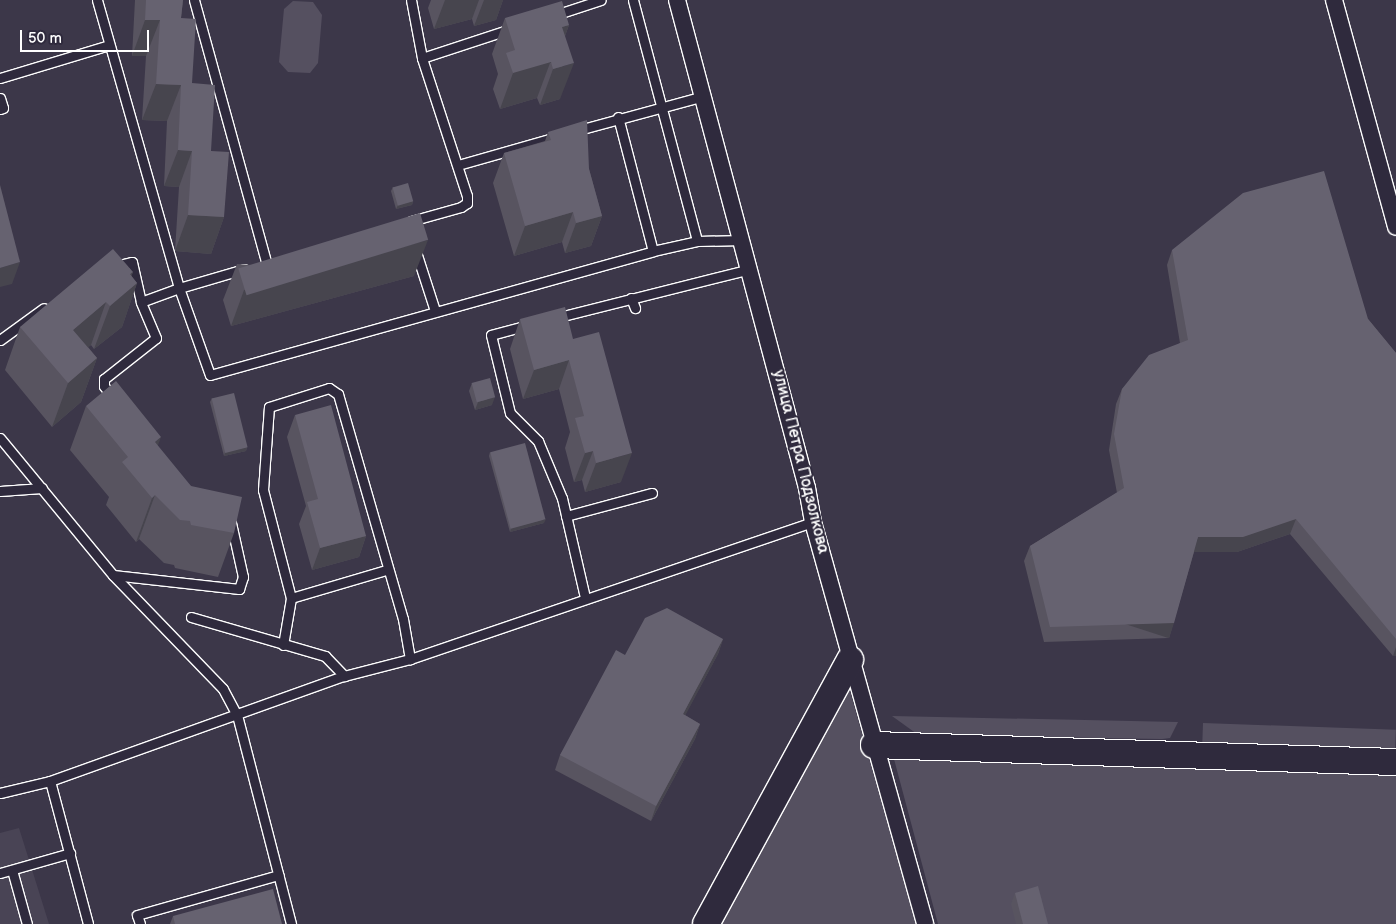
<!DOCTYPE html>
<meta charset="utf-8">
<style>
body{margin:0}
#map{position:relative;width:1396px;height:924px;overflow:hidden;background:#3c3749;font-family:"Balsamiq Sans",sans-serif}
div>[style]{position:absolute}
.built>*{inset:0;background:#494455}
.green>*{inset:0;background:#555060;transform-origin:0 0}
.roads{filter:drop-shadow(1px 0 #fff) drop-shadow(-1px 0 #fff) drop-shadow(0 1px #fff) drop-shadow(0 -1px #fff)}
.service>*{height:9px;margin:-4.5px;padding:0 4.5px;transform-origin:4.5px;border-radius:4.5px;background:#2f2a3d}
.minor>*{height:16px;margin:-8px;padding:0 8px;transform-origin:8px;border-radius:8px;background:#2f2a3d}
.primary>*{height:26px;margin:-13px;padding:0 13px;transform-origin:13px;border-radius:13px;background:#2f2a3d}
.wall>*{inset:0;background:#585460}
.shaded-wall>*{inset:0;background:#47454e;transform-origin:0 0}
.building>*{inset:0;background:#666270;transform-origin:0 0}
span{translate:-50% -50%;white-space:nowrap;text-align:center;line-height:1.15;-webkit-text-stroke:4px #2f2a3d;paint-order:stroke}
.street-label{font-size:16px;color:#fff}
.scale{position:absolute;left:20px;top:30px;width:129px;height:22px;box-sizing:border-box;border:2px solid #fff;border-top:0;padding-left:6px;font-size:15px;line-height:18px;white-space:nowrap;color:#fff;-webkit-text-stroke:4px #2f2a3d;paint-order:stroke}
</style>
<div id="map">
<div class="built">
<i style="clip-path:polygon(19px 828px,49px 924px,0 924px,0 833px)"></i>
</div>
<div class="green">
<i style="clip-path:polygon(293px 1px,313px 2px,322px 15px,318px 63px,310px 73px,288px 72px,279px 62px,284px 9px)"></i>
<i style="clip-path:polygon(849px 688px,916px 924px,721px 924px)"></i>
<i style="clip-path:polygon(892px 716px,1178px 722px,1170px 738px,1162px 739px,958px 736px,917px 734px)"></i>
<i style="left:1203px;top:723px;width:193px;height:23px;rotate:2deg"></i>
<i style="clip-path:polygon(894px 759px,1396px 775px,1396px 924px,938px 924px)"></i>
</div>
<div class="roads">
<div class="service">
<i style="left:97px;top:0;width:299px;rotate:74.1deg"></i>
<i style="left:179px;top:288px;width:40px;rotate:159.8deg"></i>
<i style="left:141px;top:302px;width:41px;rotate:-102.7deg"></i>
<i style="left:132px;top:262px;width:17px;rotate:167deg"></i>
<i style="left:194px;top:0;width:272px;rotate:74.6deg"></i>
<i style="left:633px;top:0;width:249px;rotate:75.1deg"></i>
<i style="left:555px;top:15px;width:48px;rotate:-18.1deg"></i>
<i style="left:422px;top:58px;width:93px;rotate:-18.2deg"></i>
<i style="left:0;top:78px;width:114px;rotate:-16.8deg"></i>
<i style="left:0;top:98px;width:10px;rotate:73deg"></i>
<i style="left:3px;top:108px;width:3px;rotate:162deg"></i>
<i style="left:618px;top:117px;width:138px;rotate:75.4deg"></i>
<i style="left:575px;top:131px;width:134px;rotate:-15.2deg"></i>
<i style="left:458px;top:165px;width:102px;rotate:-15.9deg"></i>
<i style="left:411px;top:221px;width:52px;rotate:-15.6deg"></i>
<i style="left:461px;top:207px;width:7px;rotate:-34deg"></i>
<i style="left:467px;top:203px;width:7px;rotate:-90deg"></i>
<i style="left:467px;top:196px;width:145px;rotate:-108.1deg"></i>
<i style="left:422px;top:58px;width:59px;rotate:-100.7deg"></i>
<i style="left:416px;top:252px;width:62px;rotate:72.1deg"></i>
<i style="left:244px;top:269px;width:68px;rotate:163.7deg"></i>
<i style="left:179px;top:288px;width:92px;rotate:70.4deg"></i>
<i style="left:210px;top:375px;width:460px;rotate:-15.6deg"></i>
<i style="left:653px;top:251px;width:45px;rotate:-12.8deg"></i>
<i style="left:697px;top:241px;width:46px;rotate:-1.2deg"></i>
<i style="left:631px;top:298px;width:11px;rotate:68deg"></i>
<i style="left:555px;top:318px;width:201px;rotate:-14.1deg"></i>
<i style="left:528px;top:325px;width:38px;rotate:165deg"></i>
<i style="left:491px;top:335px;width:80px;rotate:76.3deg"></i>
<i style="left:510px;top:413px;width:40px;rotate:45deg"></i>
<i style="left:538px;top:441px;width:62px;rotate:67.2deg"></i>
<i style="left:562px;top:498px;width:103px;rotate:77deg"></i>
<i style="left:0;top:340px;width:54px;rotate:-36deg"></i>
<i style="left:113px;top:398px;width:15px;rotate:-127deg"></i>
<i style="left:104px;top:386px;width:7px;rotate:-90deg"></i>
<i style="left:104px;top:379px;width:66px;rotate:-38.3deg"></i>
<i style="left:156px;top:338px;width:39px;rotate:-113deg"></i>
<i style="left:0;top:438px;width:178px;rotate:50.5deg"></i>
<i style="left:113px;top:575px;width:158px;rotate:46deg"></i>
<i style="left:223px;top:689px;width:30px;rotate:62deg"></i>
<i style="left:237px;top:715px;width:216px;rotate:75.5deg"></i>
<i style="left:0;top:491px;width:42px;rotate:-4.1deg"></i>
<i style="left:566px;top:516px;width:89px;rotate:-15deg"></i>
<i style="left:386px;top:570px;width:99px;rotate:163.6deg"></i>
<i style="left:291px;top:598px;width:112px;rotate:-104.5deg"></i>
<i style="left:263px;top:490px;width:83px;rotate:-85.9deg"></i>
<i style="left:269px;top:407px;width:63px;rotate:-17.6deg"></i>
<i style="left:329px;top:388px;width:11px;rotate:34deg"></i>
<i style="left:338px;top:394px;width:234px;rotate:73.9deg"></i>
<i style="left:403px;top:619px;width:41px;rotate:80.1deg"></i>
<i style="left:113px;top:575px;width:127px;rotate:6.3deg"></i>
<i style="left:239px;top:589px;width:13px;rotate:-72deg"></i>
<i style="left:243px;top:577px;width:55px;rotate:-102.5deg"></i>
<i style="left:191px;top:617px;width:140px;rotate:16.2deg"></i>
<i style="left:325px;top:656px;width:28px;rotate:46deg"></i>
<i style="left:283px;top:645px;width:48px;rotate:-80.3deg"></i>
<i style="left:50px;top:781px;width:148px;rotate:75.1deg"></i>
<i style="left:0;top:793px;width:51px;rotate:-13.5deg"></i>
<i style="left:50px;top:781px;width:312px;rotate:-19.7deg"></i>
<i style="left:344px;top:676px;width:68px;rotate:-14.4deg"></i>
<i style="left:410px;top:659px;width:426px;rotate:-18.8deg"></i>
<i style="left:12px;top:870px;width:56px;rotate:74.5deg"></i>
<i style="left:0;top:873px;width:73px;rotate:-15.9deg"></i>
<i style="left:140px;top:924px;width:9px;rotate:-108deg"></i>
<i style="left:137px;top:915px;width:147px;rotate:-15.8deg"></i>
</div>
<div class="minor">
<i style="left:677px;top:0;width:505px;rotate:75.08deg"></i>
<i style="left:807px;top:488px;width:35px;rotate:80deg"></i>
<i style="left:813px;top:522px;width:417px;rotate:74.4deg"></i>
<i style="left:1334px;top:0;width:235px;rotate:74.7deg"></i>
</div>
<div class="primary">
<i style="left:874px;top:745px;width:522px;rotate:1.87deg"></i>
<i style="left:706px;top:924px;width:301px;rotate:-61.4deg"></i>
</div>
</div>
<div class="wall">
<i style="clip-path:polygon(135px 0,183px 0,181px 18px,192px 83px,211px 151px,224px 217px,211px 254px,175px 251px,179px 187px,164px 186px,167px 121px,142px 120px,146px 56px,132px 56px)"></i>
<i style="clip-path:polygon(431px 0,503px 0,496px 20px,474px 26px,472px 19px,434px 29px,428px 8px)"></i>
<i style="clip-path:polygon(505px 18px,569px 25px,565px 36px,560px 99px,540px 105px,537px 98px,500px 109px,493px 89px,498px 74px,492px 54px)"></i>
<i style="clip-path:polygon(548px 132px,589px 169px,602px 216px,591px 246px,565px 253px,562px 242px,514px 256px,493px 183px,504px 153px,545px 141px)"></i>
<i style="clip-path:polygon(393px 187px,413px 201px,412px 205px,396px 209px,391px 191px)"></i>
<i style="clip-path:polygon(1172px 250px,1368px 319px,1396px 353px,1396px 656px,1393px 656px,1290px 534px,1237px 552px,1194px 552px,1169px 638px,1044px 642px,1024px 561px,1030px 546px,1117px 493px,1109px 450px,1116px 404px,1122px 389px,1180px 343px,1167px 265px)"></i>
<i style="clip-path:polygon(237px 264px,414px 276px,231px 326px,223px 300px)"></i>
<i style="clip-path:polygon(133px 272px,131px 276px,137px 283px,122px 327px,94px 349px,91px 345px,88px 347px,97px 358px,81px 402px,52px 427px,5px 370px,20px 327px)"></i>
<i style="clip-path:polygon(520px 319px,573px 339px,621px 482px,585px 492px,582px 480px,574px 482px,565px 448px,570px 432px,559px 389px,523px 399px,510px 349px)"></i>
<i style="clip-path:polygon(472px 383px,492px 405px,475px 410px,469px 391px)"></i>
<i style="clip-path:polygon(212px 398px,247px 447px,246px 451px,224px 456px,210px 402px)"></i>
<i style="clip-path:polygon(86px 406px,191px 486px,234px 533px,218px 577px,175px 568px,174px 565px,164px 563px,139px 539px,136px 542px,106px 505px,109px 497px,70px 450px)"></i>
<i style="clip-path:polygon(295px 415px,366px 536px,359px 557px,312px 570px,299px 524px,306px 506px,287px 437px)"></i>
<i style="clip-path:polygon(490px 452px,544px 523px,510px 532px,489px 456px)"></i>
<i style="clip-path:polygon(723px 639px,718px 654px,685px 715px,700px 724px,695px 739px,651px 821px,555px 770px,560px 755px,625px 655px)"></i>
<i style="clip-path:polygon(1015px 893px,1048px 924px,1016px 924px,1011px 904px)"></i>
<i style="clip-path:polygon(173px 916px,282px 924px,170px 924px)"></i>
</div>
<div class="shaded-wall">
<i style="clip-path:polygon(445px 0,479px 0,472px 19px,434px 29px)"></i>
<i style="clip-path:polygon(484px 0,503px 0,496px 20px,474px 26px)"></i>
<i style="clip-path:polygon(145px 20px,160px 20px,146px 56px,132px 56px)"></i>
<i style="clip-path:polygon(569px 25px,556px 61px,550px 63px,537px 98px,500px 109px,513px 73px,562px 27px)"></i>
<i style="clip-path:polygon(574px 63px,560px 99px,540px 105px,553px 69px)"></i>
<i style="clip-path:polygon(156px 84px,181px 85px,167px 121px,142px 120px)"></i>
<i style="clip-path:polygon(178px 150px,192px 151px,179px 187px,164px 186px)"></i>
<i style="clip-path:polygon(413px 201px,412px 205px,396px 209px,398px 205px)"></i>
<i style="clip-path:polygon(573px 212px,562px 242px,514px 256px,525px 226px)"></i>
<i style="clip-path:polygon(188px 215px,224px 217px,211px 254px,175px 251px)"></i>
<i style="clip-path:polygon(602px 216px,591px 246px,565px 253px,576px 223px)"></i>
<i style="clip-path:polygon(428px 240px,414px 276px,231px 326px,244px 290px)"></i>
<i style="clip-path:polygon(20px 262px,12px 284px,0 287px,0 268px)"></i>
<i style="clip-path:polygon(133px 272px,125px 293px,137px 283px,122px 327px,94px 349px,110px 306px,130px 274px)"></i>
<i style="clip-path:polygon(106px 302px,91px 345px,59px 372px,73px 330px)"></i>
<i style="clip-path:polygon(97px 358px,81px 402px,52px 427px,68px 383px)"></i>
<i style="clip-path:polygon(569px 360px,559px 389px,523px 399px,534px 370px)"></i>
<i style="clip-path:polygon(495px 397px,492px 405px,475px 410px,478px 402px)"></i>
<i style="clip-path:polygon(161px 437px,145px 481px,155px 442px)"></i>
<i style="clip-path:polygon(247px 447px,246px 451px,224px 456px,225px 452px)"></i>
<i style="clip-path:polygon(593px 451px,582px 480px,574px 482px,585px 453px)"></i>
<i style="clip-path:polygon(632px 453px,621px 482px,585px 492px,596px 463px)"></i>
<i style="clip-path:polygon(155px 495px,139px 539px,136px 542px,152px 498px)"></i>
<i style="clip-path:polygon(546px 519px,544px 523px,510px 532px,511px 528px)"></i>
<i style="clip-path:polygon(1296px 519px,1290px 534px,1237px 552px,1192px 552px,1198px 537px)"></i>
<i style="clip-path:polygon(366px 536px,359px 557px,312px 570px,320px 548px)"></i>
<i style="left:1174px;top:623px;width:16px;height:124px;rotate:108deg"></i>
<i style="clip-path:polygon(723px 639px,718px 654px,678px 729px,683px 714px)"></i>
<i style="clip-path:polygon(1396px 647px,1396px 656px,1393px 656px)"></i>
<i style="clip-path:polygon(700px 724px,695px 739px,651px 821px,656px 806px)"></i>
</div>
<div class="building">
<i style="clip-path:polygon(146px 0,183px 0,181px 18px,196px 19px,192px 83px,215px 85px,211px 151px,229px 152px,224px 217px,188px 215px,192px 151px,178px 150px,181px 85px,156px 84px,160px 20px,145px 20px)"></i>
<i style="clip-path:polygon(562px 1px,569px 25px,562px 27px,574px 63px,553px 69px,551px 62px,513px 73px,506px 53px,515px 50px,505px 18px)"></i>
<i style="clip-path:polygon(587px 120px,589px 169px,602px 216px,576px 223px,573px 212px,525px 226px,504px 153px,551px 140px,548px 132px)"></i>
<i style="clip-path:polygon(1324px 171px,1368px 319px,1396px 353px,1396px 639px,1296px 519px,1243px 537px,1198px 537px,1174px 623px,1050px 627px,1030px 546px,1124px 488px,1114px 434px,1122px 389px,1149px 355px,1188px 340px,1172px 250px,1243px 193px)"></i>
<i style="left:408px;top:183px;width:19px;height:16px;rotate:74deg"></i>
<i style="clip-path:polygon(0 185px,20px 262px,0 268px)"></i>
<i style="left:420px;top:213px;width:28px;height:190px;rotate:73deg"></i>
<i style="clip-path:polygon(113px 249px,133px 272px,130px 274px,137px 283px,110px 306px,106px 302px,73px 330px,97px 358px,68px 383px,20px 327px)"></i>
<i style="clip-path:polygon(565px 307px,573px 339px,599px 332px,632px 453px,596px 463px,593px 451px,585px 453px,575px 418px,584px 416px,569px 360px,534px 370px,520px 319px)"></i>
<i style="left:490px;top:378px;width:20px;height:19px;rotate:75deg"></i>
<i style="clip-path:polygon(116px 381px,161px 437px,155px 442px,191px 486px,242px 497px,234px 533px,191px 525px,190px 521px,180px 520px,155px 495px,152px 498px,122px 462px,128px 457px,86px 406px)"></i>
<i style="left:234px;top:393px;width:56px;height:23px;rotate:76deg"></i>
<i style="clip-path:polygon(331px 405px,366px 536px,320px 548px,307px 502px,318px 499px,295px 415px)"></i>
<i style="left:525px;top:443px;width:79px;height:36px;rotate:75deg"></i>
<i style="clip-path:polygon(667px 608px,723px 639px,683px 714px,700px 724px,656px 806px,560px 755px,616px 650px,625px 655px,645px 618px)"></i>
<i style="clip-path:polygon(1038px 886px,1048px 924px,1023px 924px,1015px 893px)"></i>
<i style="clip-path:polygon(273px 889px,282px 924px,175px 924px,173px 916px)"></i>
</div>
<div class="street-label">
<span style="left:800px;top:462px;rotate:76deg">улица Петра Подзолкова</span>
</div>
<div class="scale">50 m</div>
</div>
